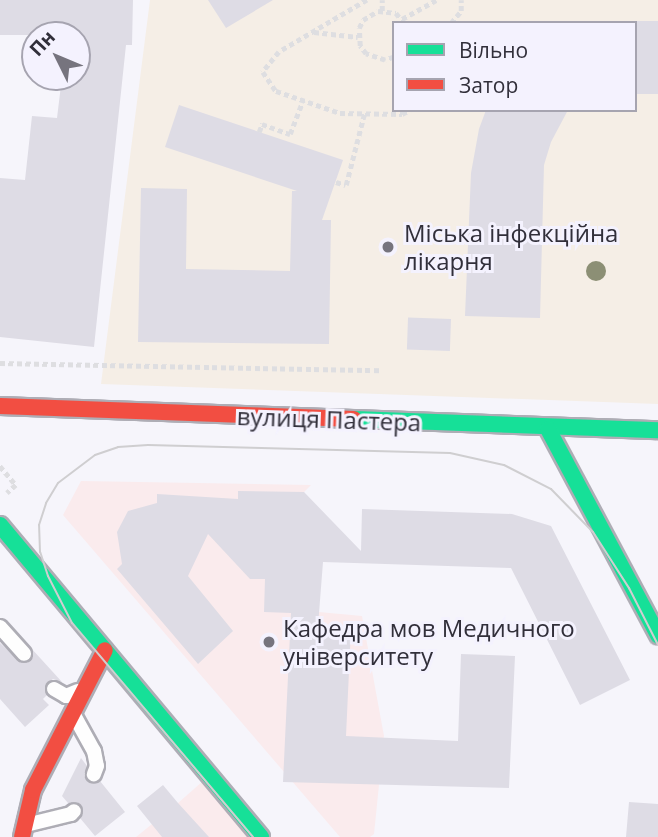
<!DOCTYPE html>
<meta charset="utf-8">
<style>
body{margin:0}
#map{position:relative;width:658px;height:837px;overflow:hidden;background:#f6f5fb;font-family:"Open Sans",sans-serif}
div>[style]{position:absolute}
.education>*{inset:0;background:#faebed}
.medical>*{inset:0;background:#f5eee6}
.building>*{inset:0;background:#dedce5;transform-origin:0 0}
.path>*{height:4.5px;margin-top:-2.25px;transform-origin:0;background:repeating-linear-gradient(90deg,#dedee1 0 5px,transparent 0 8.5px)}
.roads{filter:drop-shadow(2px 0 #aeadb5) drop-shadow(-2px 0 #aeadb5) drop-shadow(0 2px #aeadb5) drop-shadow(0 -2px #aeadb5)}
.lane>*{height:14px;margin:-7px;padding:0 7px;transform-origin:7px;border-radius:7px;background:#fefefe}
.fast>*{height:16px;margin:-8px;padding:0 8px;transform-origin:8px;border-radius:8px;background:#16e098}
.jam>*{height:16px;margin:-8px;padding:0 8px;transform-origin:8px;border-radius:8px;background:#f24e42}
.tram>*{height:2px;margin:-1px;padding:0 1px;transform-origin:1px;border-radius:1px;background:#cfced0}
.trees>*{width:20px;height:20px;margin:-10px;border-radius:50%;background:#8c8f75}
.dots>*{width:19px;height:19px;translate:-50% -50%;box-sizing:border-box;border:4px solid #f4f2fe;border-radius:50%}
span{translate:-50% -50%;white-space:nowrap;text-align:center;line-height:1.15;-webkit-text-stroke:6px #f4f2fe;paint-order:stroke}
.poi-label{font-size:24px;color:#312f3a}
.left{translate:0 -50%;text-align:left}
.street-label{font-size:24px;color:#312f3a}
.legend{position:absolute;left:392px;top:21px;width:245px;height:91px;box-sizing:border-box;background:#f4f2fe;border:2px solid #a6a4b0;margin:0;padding:9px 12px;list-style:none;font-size:21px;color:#312f3a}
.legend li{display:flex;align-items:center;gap:14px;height:35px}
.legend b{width:35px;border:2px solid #a6a4b0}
.north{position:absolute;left:21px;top:21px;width:70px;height:70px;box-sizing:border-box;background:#f4f2fe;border:2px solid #a6a4b0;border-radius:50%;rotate:313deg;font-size:19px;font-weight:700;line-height:28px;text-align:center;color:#312f3a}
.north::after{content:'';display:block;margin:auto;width:24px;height:32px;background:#76747e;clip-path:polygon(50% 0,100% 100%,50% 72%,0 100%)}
</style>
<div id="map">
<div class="education">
<i style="clip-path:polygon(81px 481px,311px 485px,304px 492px,319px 612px,362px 616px,384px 736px,374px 834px,370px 837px,340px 837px,63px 515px)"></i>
<i style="clip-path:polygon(211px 774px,262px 837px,136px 837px,178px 803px)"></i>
</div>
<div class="medical">
<i style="clip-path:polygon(evenodd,150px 0,658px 0,658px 404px,101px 384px,150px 0,394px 23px,635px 23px,635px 110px,394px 110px,394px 23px)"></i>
</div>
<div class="building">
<i style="clip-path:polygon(0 0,133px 0,132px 45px,126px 45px,94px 347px,0 337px,0 178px,25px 180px,32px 116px,57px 118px,62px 77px,77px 77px,77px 35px,0 35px)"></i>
<i style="clip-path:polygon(208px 0,273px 0,226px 28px)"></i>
<i style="left:658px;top:21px;width:73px;height:23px;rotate:90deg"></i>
<i style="clip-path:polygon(179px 105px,343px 160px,322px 220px,331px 220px,329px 344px,138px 342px,141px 188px,187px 189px,186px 269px,290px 271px,292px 191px,297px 191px,165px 147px)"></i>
<i style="clip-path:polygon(486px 110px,568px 110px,551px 142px,544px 165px,540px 318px,465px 316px,471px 173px,479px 129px)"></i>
<i style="left:451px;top:319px;width:32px;height:43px;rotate:92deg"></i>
<i style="clip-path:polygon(238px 491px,304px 492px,361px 551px,362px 509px,512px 514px,551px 526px,630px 680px,580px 705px,511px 568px,323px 562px,318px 626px,351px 628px,346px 736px,458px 741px,461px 654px,515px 656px,509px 788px,283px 782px,291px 613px,264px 612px,265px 579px,250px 579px,208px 534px,188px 576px,233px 631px,198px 664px,117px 569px,122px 564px,117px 532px,128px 511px,157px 503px,157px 494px,238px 499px)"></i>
<i style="clip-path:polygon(0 643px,22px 663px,33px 658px,31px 648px,62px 682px,53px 679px,46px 684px,47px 695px,43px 699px,49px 705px,25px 727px,0 699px)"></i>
<i style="clip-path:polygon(81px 758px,87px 766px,84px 775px,87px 781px,100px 781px,125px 812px,95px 836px,80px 818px,83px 813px,81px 805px,76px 802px,68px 803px,62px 796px)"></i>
<i style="clip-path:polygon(163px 785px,178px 803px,209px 837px,162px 837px,137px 806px)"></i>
<i style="clip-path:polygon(629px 802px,658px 804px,658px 837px,626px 837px)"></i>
</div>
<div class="path">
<i style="left:367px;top:0;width:102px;rotate:149.4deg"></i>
<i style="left:279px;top:52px;width:26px;rotate:129deg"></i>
<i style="left:263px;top:72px;width:23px;rotate:56deg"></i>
<i style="left:276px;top:91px;width:68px;rotate:19deg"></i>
<i style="left:340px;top:113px;width:62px;rotate:0.9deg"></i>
<i style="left:402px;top:114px;width:9px;rotate:-27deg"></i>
<i style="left:382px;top:11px;width:11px;rotate:-90deg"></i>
<i style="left:402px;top:19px;width:39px;rotate:-29deg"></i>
<i style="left:451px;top:23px;width:16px;rotate:-50deg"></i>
<i style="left:461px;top:11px;width:11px;rotate:-90deg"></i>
<i style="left:314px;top:32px;width:44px;rotate:6.5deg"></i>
<i style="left:394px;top:57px;width:9px;rotate:162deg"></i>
<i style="left:385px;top:60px;width:20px;rotate:-162deg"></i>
<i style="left:366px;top:54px;width:10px;rotate:-127deg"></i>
<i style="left:360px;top:46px;width:18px;rotate:-93deg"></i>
<i style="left:359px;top:28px;width:9px;rotate:-63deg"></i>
<i style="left:363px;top:20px;width:17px;rotate:-31deg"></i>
<i style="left:378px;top:11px;width:18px;rotate:6deg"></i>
<i style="left:396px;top:13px;width:13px;rotate:51deg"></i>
<i style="left:259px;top:132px;width:9px;rotate:-69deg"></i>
<i style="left:262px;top:124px;width:30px;rotate:20deg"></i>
<i style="left:290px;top:134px;width:36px;rotate:-69deg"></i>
<i style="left:336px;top:182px;width:10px;rotate:17deg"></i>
<i style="left:346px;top:185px;width:76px;rotate:-75.6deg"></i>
<i style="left:0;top:363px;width:381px;rotate:1.1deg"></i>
<i style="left:0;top:466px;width:25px;rotate:50deg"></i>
<i style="left:16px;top:485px;width:12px;rotate:138deg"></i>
</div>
<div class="roads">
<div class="lane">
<i style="left:0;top:627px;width:36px;rotate:48deg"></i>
<i style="left:54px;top:689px;width:14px;rotate:30deg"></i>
<i style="left:66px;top:696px;width:13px;rotate:-23deg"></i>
<i style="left:75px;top:717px;width:39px;rotate:61deg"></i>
<i style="left:94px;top:751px;width:15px;rotate:79deg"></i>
<i style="left:97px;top:766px;width:9px;rotate:111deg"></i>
<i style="left:30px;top:824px;width:42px;rotate:-13.7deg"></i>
<i style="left:71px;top:814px;width:4px;rotate:-45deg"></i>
</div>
<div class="fast">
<i style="left:354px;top:419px;width:304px;rotate:2.1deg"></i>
<i style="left:548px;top:429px;width:234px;rotate:61.9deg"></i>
<i style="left:0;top:525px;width:407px;rotate:50.1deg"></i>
</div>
<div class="jam">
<i style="left:0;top:406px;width:354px;rotate:2.1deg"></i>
<i style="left:22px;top:837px;width:48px;rotate:-76.8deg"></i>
<i style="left:33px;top:790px;width:157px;rotate:-62.8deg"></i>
</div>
</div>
<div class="tram">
<i style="left:253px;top:837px;width:280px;rotate:-130.2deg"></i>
<i style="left:72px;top:623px;width:53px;rotate:-117.1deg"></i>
<i style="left:48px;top:576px;width:25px;rotate:-108deg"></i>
<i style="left:40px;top:552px;width:27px;rotate:-92deg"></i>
<i style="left:39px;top:525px;width:23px;rotate:-72deg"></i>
<i style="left:46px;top:503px;width:23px;rotate:-59deg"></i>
<i style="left:58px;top:483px;width:46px;rotate:-37.1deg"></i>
<i style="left:95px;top:455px;width:24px;rotate:-19deg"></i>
<i style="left:118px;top:447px;width:30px;rotate:-4deg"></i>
<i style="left:148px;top:445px;width:302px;rotate:1.5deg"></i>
<i style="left:450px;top:453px;width:55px;rotate:12.5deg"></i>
<i style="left:504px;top:465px;width:53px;rotate:27.1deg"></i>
<i style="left:551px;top:489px;width:60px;rotate:45.7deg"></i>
<i style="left:593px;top:532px;width:67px;rotate:57.3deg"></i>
<i style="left:629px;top:588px;width:64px;rotate:63deg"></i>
</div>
<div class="trees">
<i style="left:596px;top:271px"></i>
</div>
<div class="dots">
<i style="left:388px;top:247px;background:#76747e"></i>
<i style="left:269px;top:642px;background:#76747e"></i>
</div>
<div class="poi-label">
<span class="left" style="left:404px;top:247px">Міська інфекційна<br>лікарня</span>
<span class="left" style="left:283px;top:642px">Кафедра мов Медичного<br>університету</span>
</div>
<div class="street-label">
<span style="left:329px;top:419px;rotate:2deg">вулиця Пастера</span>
</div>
<ul class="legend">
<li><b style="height:9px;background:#16e098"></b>Вільно</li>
<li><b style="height:9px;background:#f24e42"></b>Затор</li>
</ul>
<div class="north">Пн</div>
</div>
